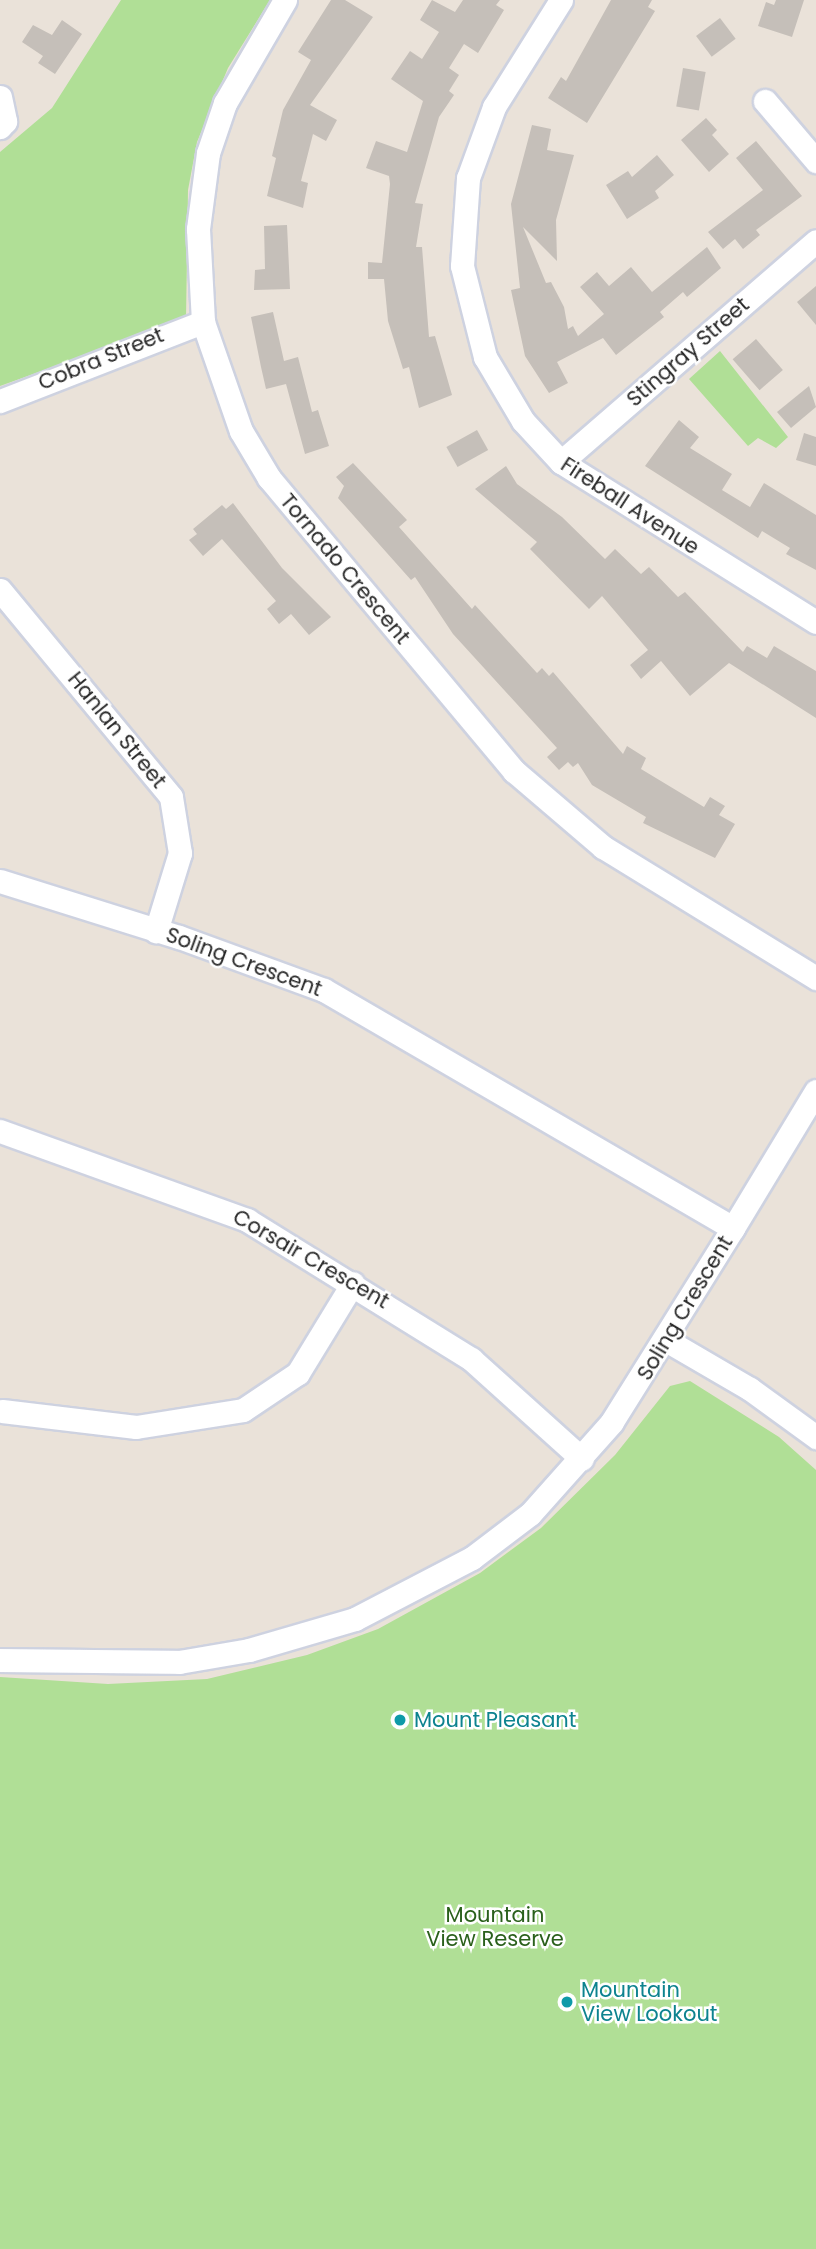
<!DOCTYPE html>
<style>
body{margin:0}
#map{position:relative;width:816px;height:2249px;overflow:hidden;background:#eae2d9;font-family:Poppins,sans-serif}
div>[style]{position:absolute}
.green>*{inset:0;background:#b0df96}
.building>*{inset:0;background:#c5bfb9;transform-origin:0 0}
.roads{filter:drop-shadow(2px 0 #ced2e0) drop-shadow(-2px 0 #ced2e0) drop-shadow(0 2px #ced2e0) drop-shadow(0 -2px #ced2e0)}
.minor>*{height:23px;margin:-11.5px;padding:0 11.5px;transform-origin:11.5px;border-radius:11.5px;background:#fff}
.dots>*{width:19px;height:19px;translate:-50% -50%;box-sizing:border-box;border:4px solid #fff;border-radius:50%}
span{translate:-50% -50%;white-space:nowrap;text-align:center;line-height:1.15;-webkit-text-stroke:5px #fff;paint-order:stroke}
.street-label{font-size:21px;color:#272727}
.culture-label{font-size:21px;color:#0d838f}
.left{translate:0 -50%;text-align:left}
.park-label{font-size:21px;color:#2a601b}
</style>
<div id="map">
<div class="green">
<i style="clip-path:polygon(121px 0,270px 0,228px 68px,197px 142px,188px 190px,186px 319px,0 386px,0 152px,52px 108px)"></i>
<i style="clip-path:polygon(720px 351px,788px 437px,776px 448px,758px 438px,748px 446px,689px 379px)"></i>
<i style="clip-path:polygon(690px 1381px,779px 1437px,816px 1470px,816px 2249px,0 2249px,0 1677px,108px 1684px,207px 1679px,307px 1655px,378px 1629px,480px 1573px,541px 1528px,615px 1455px,670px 1386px)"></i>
</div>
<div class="building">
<i style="clip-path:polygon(331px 0,345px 0,373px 17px,310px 105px,337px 120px,326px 141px,313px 134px,301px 181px,308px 183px,303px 208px,267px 196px,276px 158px,272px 156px,283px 110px,311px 60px,298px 52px)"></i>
<i style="clip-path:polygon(432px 0,455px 12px,463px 0,500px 0,496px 5px,504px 10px,478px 53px,464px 44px,449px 68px,459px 75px,449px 91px,454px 95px,439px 117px,415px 203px,423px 204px,416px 247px,422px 247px,429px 337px,435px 336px,452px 395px,419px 408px,409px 367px,403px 369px,388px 321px,384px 279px,368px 279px,368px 262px,382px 263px,390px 184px,389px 176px,366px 168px,376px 141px,407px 152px,423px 101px,391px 79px,410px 51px,422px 59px,439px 32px,420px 20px)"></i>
<i style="clip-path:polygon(611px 0,652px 0,648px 7px,655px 11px,587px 123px,548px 98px,561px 77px,566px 81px)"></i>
<i style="clip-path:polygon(776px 0,804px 0,792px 37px,758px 26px,766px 2px,774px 5px)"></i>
<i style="left:720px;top:18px;width:26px;height:30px;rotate:53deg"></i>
<i style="clip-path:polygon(62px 20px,82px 34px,55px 74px,38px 63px,43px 56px,22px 42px,33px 25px,52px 35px)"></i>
<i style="left:683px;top:68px;width:23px;height:39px;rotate:10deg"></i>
<i style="clip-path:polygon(706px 118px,717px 130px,712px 135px,729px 154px,709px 172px,681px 140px)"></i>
<i style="clip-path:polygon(532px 125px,551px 129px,547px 150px,574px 155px,556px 220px,557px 261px,523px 227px,546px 283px,551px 282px,564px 307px,568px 329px,573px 326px,578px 336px,604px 314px,580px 287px,597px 272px,609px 286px,631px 267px,652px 292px,707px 247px,721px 268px,687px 297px,683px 292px,660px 312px,664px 317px,616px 355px,603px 338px,557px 362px,568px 383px,549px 393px,525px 356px,511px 290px,520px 288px,511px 204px)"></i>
<i style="clip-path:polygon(756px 141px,802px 196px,756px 230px,760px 235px,743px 249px,735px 239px,723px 249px,708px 232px,763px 190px,736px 158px)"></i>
<i style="clip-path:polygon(657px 155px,674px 175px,655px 191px,659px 198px,627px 219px,606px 185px,628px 171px,632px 177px)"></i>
<i style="clip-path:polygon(287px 225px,290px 289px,254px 290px,255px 270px,265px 269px,264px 226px)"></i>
<i style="clip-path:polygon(816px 286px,816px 325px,797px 302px)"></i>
<i style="clip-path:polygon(273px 312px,284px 361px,298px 357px,312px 412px,318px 410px,329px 446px,305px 454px,286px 384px,266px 389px,261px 367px,251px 317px)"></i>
<i style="left:756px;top:339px;width:41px;height:31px;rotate:49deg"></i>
<i style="clip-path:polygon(809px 386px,816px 407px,791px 428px,777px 412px)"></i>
<i style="clip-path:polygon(679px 420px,699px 437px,690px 448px,732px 474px,722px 490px,750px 507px,764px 483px,816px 515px,816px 570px,786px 554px,790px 548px,762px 531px,758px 538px,645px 466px)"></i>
<i style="left:477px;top:430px;width:23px;height:35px;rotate:61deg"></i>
<i style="clip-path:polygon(804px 433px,816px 437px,816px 466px,796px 460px)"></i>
<i style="clip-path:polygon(353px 463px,407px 520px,399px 527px,472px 609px,475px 605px,537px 673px,542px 668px,549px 676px,553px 672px,623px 754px,627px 746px,646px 758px,641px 769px,704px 807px,710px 797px,725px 806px,719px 815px,735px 824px,715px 858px,643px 823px,646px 817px,592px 785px,578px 763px,573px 767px,568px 762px,559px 770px,547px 757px,557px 748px,453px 634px,415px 577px,411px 580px,338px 498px,344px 486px,336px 477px)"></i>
<i style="clip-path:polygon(506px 466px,517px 484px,562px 517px,605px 559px,615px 549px,641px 574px,649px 567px,678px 597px,685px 592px,743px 652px,747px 646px,767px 658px,774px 646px,816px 671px,816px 718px,729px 663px,690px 696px,661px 661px,641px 679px,630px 665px,648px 650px,602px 596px,589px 609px,530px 549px,537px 542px,475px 489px)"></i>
<i style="clip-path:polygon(233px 503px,282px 568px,331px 617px,309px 635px,291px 614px,279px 624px,267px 609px,276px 601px,222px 539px,203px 556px,189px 540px,197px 534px,193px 529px,222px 505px,226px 509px)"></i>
</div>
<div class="roads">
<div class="minor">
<i style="left:285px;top:0;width:119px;rotate:120.2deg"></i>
<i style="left:225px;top:103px;width:53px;rotate:108.8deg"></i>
<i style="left:208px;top:153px;width:77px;rotate:97.5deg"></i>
<i style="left:198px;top:229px;width:93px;rotate:86.9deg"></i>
<i style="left:203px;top:322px;width:115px;rotate:70.8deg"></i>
<i style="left:241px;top:431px;width:55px;rotate:59.2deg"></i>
<i style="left:269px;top:478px;width:382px;rotate:50.1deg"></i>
<i style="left:514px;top:771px;width:117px;rotate:40.5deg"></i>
<i style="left:603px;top:847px;width:250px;rotate:31.6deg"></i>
<i style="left:561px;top:0;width:126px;rotate:122.1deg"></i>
<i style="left:494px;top:107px;width:76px;rotate:110.1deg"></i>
<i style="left:468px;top:178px;width:88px;rotate:93.9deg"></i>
<i style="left:462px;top:266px;width:94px;rotate:75.8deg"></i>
<i style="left:485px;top:357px;width:74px;rotate:59.3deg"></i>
<i style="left:523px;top:421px;width:56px;rotate:47.2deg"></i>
<i style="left:561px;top:462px;width:301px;rotate:32.1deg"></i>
<i style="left:0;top:97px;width:25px;rotate:78deg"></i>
<i style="left:5px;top:121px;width:8px;rotate:130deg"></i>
<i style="left:765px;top:101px;width:79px;rotate:49.6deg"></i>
<i style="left:0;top:401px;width:218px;rotate:-21.3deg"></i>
<i style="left:561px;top:462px;width:337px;rotate:-40.9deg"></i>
<i style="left:0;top:590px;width:268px;rotate:50.4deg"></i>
<i style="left:171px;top:797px;width:57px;rotate:80.9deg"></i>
<i style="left:180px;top:853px;width:82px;rotate:107.1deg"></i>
<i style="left:0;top:881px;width:188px;rotate:17.4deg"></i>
<i style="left:179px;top:937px;width:154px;rotate:20.1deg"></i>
<i style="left:324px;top:990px;width:473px;rotate:30.2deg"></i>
<i style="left:733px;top:1228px;width:229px;rotate:122deg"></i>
<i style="left:612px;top:1422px;width:123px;rotate:131.7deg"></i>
<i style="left:530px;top:1514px;width:73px;rotate:142.8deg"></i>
<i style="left:472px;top:1558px;width:132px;rotate:152.5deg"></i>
<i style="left:355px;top:1619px;width:110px;rotate:163.7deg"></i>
<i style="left:249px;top:1650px;width:71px;rotate:170.3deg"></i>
<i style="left:179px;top:1662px;width:179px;rotate:-179.4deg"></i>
<i style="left:0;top:1131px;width:263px;rotate:19.8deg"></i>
<i style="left:247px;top:1220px;width:264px;rotate:31.8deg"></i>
<i style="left:471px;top:1359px;width:149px;rotate:42deg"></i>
<i style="left:733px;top:1228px;width:160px;rotate:-58.8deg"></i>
<i style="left:666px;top:1340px;width:97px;rotate:30.3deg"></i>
<i style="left:750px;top:1389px;width:82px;rotate:36deg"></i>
<i style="left:2px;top:1411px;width:135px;rotate:6.8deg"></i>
<i style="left:136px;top:1427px;width:108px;rotate:-9deg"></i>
<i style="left:243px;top:1410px;width:66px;rotate:-33.9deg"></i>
<i style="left:298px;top:1373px;width:105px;rotate:-58.6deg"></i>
</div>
</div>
<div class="dots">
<i style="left:400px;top:1720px;background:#0f9aa8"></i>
<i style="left:567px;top:2002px;background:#0f9aa8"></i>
</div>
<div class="street-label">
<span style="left:688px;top:352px;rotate:-41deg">Stingray Street</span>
<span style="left:101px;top:359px;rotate:-22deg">Cobra Street</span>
<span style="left:630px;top:506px;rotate:33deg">Fireball Avenue</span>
<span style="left:345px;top:569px;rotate:50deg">Tornado Crescent</span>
<span style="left:117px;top:730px;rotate:51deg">Hanlan Street</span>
<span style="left:244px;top:962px;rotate:20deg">Soling Crescent</span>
<span style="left:311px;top:1259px;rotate:30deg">Corsair Crescent</span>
<span style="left:685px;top:1308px;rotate:-59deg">Soling Crescent</span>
</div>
<div class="culture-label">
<span class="left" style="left:414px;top:1720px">Mount Pleasant</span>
<span class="left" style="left:581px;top:2002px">Mountain<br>View Lookout</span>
</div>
<div class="park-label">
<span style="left:495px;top:1927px">Mountain<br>View Reserve</span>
</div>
</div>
